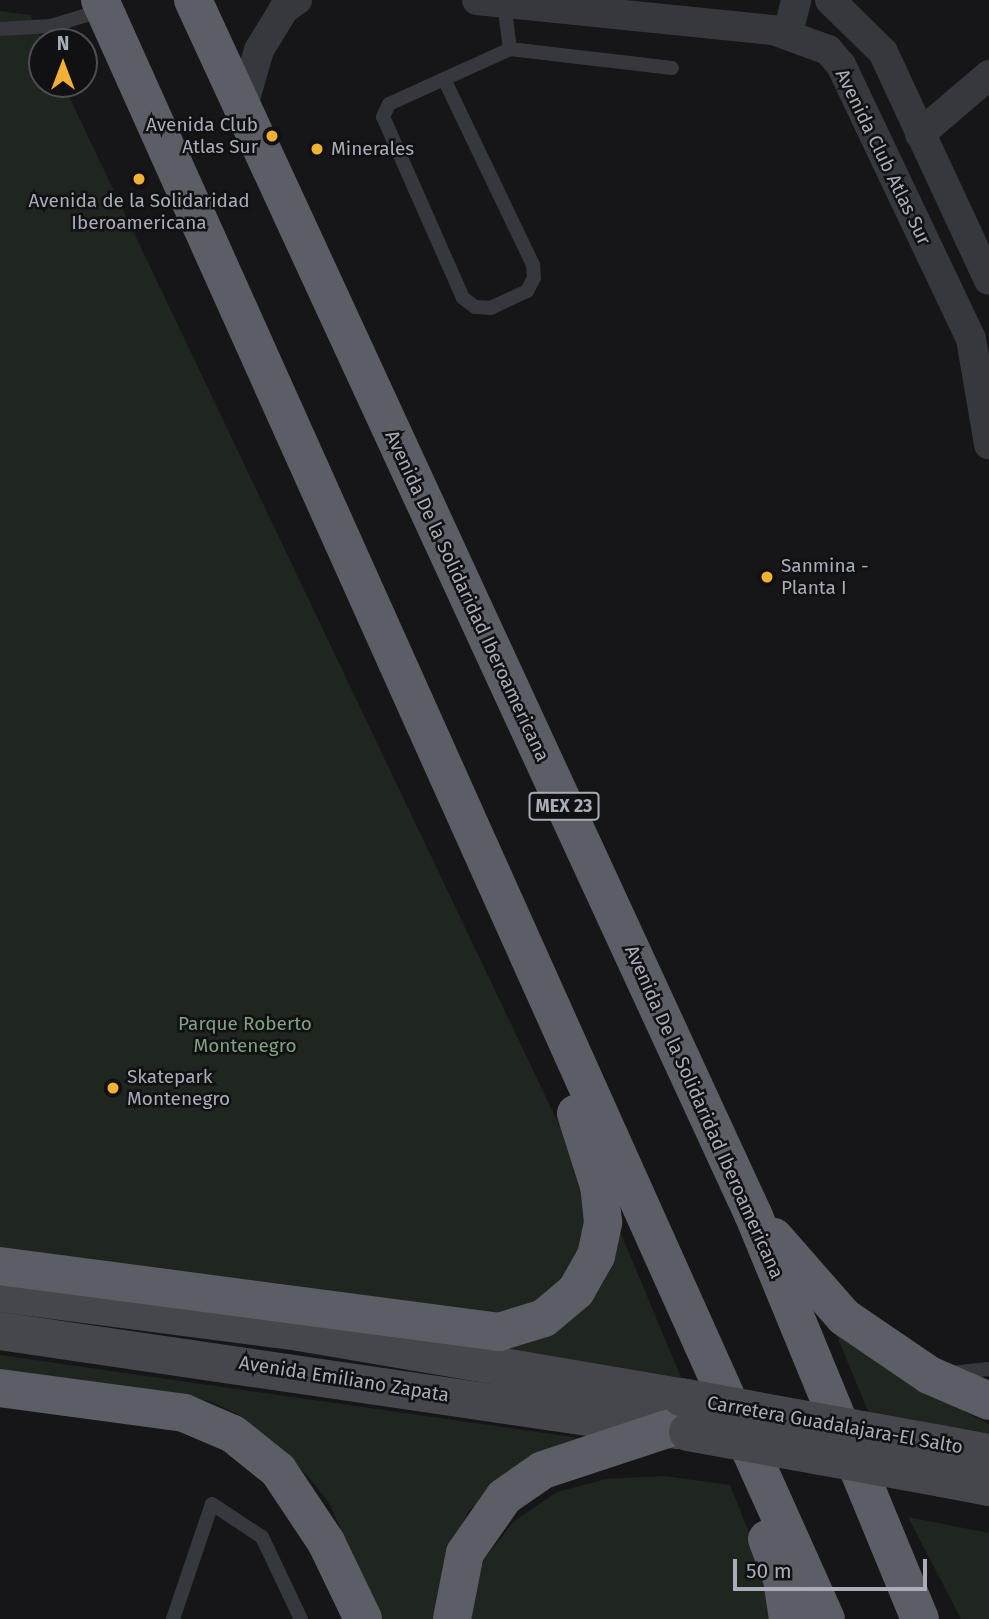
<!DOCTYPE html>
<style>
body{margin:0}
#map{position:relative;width:989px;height:1619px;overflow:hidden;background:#161618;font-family:"Fira Sans",sans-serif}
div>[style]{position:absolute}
.green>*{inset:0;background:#1e261f}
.service>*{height:14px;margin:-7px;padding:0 7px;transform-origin:7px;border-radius:7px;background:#37383d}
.minor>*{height:30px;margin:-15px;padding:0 15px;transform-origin:15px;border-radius:15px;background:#37383d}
.secondary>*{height:38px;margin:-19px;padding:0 19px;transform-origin:19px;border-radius:19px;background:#45474d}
.trunk>*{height:38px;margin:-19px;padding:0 19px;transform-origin:19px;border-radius:19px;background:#5b5e65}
.secondary-bridge>*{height:38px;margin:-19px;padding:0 19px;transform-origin:19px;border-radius:19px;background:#45474d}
.dots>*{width:19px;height:19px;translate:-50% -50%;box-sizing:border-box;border:4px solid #111113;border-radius:50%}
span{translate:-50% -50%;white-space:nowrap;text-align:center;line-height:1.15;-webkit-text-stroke:5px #111113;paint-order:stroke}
.shield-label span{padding:2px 5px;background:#111113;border:2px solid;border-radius:5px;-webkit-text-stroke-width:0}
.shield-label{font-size:18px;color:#a8adb8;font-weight:700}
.poi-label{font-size:19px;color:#a8adb8}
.right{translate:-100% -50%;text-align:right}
.left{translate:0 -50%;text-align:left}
.street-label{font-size:19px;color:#a8adb8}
.park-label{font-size:19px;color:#7fa381}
.north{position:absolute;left:28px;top:28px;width:70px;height:70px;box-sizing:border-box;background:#111113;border:2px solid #4d4f55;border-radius:50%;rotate:0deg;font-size:19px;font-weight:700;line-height:28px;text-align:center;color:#a8adb8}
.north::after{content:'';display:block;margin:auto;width:24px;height:32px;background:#f2b134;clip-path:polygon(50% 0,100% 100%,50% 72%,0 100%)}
.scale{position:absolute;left:733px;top:1559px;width:194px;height:32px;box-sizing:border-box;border:4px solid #a8adb8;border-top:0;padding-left:9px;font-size:21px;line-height:24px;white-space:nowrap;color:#a8adb8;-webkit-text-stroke:5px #111113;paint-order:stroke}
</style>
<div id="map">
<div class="green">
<i style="clip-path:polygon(0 11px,30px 15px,43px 42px,42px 84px,63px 84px,573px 1154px,590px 1213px,576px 1267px,542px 1299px,489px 1319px,0 1247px)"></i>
<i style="clip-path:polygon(619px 1229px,683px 1382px,493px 1352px,528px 1343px,558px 1328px,600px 1288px,613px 1265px)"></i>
<i style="clip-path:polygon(833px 1327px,915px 1386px,989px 1424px,989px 1440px,871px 1418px)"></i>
<i style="clip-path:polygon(0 1355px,593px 1440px,500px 1481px,468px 1512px,450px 1552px,435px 1619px,382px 1619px,329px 1503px,306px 1474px,243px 1417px,210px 1401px,0 1372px)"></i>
<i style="clip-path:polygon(665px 1476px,730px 1485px,768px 1580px,775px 1619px,468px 1619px,483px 1561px,514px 1521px,557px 1492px,606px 1479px)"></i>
<i style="clip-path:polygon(908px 1517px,989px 1533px,989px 1619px,961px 1619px)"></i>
</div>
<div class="service">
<i style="left:504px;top:3px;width:46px;rotate:82.6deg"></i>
<i style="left:510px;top:49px;width:163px;rotate:6.7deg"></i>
<i style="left:0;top:29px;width:51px;rotate:-3.4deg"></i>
<i style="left:51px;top:26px;width:54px;rotate:-17.1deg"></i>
<i style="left:444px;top:79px;width:206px;rotate:64.4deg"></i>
<i style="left:533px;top:265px;width:13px;rotate:86deg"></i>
<i style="left:534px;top:278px;width:15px;rotate:118deg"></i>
<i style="left:527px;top:291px;width:40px;rotate:155deg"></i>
<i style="left:491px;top:308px;width:16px;rotate:-176deg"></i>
<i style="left:475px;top:307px;width:15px;rotate:-143deg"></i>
<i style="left:463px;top:298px;width:198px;rotate:-113.8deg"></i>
<i style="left:383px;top:117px;width:14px;rotate:-65deg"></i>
<i style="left:389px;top:104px;width:133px;rotate:-24.4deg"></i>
<i style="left:951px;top:1373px;width:38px;rotate:-6deg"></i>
<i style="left:173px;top:1619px;width:121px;rotate:-71.3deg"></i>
<i style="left:212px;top:1504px;width:60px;rotate:33.4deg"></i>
<i style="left:262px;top:1537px;width:91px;rotate:64.6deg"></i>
</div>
<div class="minor">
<i style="left:477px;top:0;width:298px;rotate:5.8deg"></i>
<i style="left:773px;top:30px;width:59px;rotate:20deg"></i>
<i style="left:828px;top:50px;width:20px;rotate:49deg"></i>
<i style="left:841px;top:65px;width:303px;rotate:64.6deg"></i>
<i style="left:971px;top:339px;width:107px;rotate:80.3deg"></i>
<i style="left:830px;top:0;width:74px;rotate:44.5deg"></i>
<i style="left:883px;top:52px;width:251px;rotate:65.1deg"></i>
<i style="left:788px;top:33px;width:34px;rotate:-76deg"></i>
<i style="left:242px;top:109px;width:61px;rotate:-73.9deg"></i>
<i style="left:259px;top:50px;width:48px;rotate:-58.6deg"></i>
<i style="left:284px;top:9px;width:16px;rotate:-35deg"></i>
<i style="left:920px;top:134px;width:91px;rotate:-40.5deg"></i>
</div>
<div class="secondary">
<i style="left:0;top:1293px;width:302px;rotate:7.4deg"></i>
<i style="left:299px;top:1332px;width:387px;rotate:9.7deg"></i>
<i style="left:0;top:1331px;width:684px;rotate:8.32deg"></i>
<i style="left:940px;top:1444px;width:50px;rotate:10.4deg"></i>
<i style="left:942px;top:1478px;width:48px;rotate:10.8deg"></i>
</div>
<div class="trunk">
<i style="left:100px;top:0;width:1774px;rotate:65.85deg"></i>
<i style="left:193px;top:0;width:1337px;rotate:65.24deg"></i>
<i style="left:753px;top:1214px;width:438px;rotate:67.6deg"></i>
<i style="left:774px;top:1237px;width:106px;rotate:48.8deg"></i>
<i style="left:844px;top:1317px;width:103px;rotate:34.3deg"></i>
<i style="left:929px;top:1375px;width:65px;rotate:23.4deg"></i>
<i style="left:0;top:1266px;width:503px;rotate:7.53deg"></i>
<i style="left:499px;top:1332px;width:47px;rotate:-17.3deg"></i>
<i style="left:544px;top:1318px;width:42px;rotate:-40.2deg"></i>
<i style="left:576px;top:1291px;width:40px;rotate:-60.3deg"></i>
<i style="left:596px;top:1256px;width:35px;rotate:-78deg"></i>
<i style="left:603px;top:1222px;width:36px;rotate:-96deg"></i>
<i style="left:599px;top:1186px;width:76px;rotate:-107.7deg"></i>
<i style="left:0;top:1388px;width:186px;rotate:7.7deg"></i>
<i style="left:184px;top:1413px;width:53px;rotate:23.2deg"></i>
<i style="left:233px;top:1434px;width:58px;rotate:38.7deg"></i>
<i style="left:278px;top:1470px;width:87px;rotate:56.3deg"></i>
<i style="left:326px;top:1542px;width:85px;rotate:64.3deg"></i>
<i style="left:767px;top:1539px;width:43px;rotate:69.4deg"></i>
<i style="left:782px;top:1579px;width:40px;rotate:81.5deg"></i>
<i style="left:452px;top:1619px;width:67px;rotate:-78.9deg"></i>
<i style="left:465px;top:1553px;width:68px;rotate:-55.1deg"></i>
<i style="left:504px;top:1497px;width:47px;rotate:-34.7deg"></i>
<i style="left:543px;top:1470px;width:131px;rotate:-18.3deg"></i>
</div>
<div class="secondary-bridge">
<i style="left:681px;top:1397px;width:263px;rotate:10.3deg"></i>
<i style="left:688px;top:1432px;width:258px;rotate:10.3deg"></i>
</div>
<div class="dots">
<i style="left:272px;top:136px;background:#f2b134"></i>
<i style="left:317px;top:149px;background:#f2b134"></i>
<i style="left:139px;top:179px;background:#f2b134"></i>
<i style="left:767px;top:577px;background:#f2b134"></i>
<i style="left:113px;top:1088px;background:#f2b134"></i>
</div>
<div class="shield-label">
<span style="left:564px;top:806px">MEX 23</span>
</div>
<div class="poi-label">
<span class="right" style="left:258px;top:136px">Avenida Club<br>Atlas Sur</span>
<span class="left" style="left:331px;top:149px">Minerales</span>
<span style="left:139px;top:212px">Avenida de la Solidaridad<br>Iberoamericana</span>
<span class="left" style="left:781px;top:577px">Sanmina -<br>Planta I</span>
<span class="left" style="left:127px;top:1088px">Skatepark<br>Montenegro</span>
</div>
<div class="street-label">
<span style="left:883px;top:157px;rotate:64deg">Avenida Club Atlas Sur</span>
<span style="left:467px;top:596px;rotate:65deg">Avenida De la Solidaridad Iberoamericana</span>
<span style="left:704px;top:1112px;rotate:66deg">Avenida De la Solidaridad Iberoamericana</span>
<span style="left:344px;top:1379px;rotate:9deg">Avenida Emiliano Zapata</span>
<span style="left:835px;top:1425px;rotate:10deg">Carretera Guadalajara-El Salto</span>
</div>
<div class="park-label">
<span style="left:245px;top:1035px">Parque Roberto<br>Montenegro</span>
</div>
<div class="north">N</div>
<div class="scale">50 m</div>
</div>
